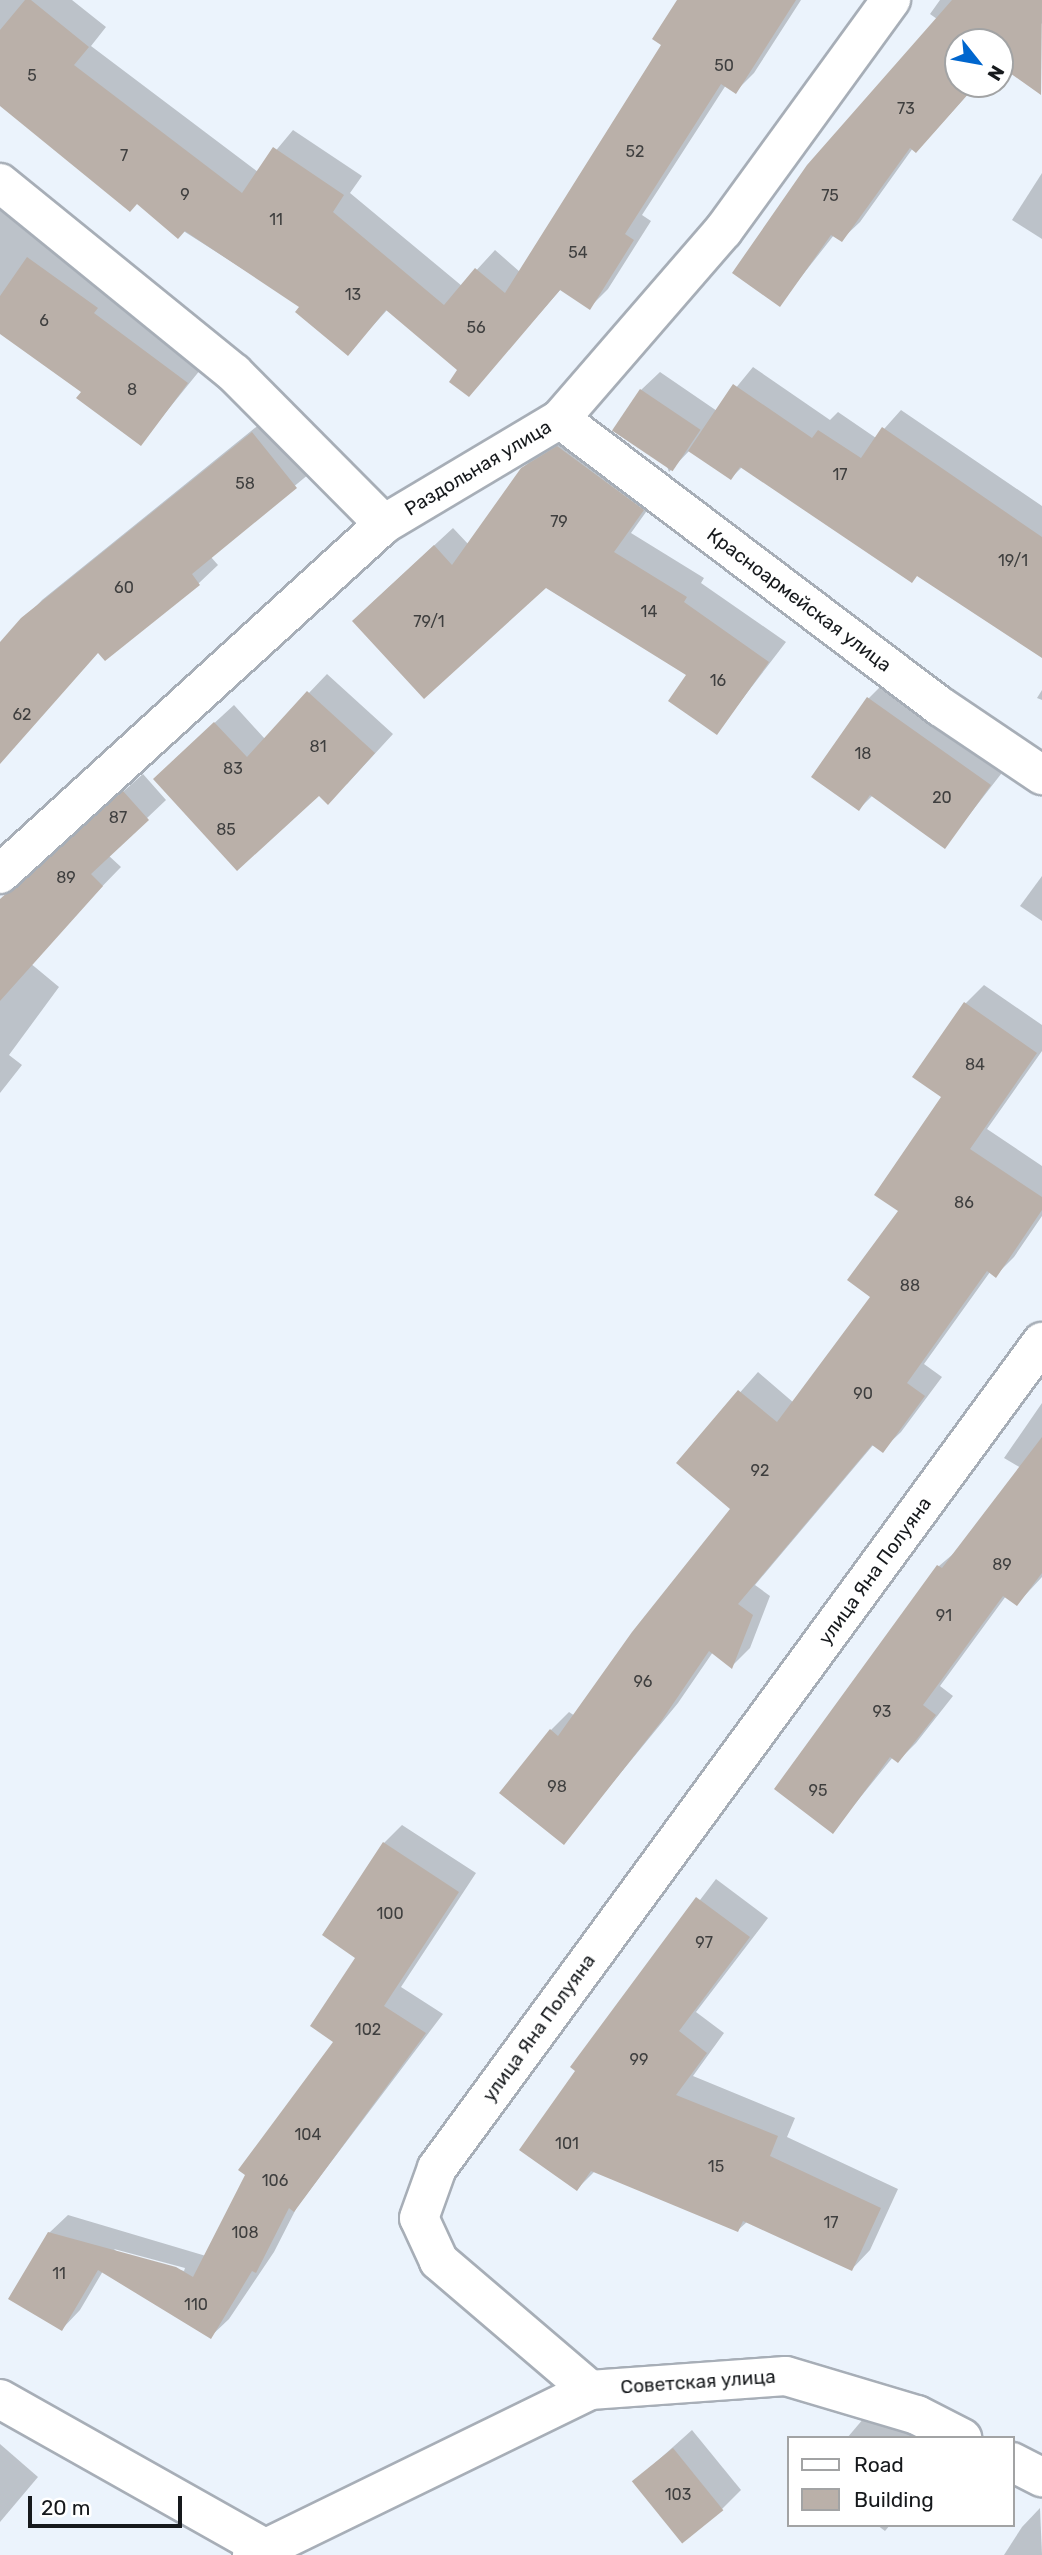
<!DOCTYPE html>
<meta charset="utf-8">
<style>
body{margin:0}
#map{position:relative;width:1042px;height:2555px;overflow:hidden;background:#ebf3fc;font-family:Rubik,sans-serif}
div>[style]{position:absolute}
.shadow>*{inset:0;background:#0003}
.building>*{inset:0;background:#bab0a9;transform-origin:0 0}
.roads{filter:drop-shadow(2px 0 #a7aeb7) drop-shadow(-2px 0 #a7aeb7) drop-shadow(0 2px #a7aeb7) drop-shadow(0 -2px #a7aeb7)}
.street>*{height:38px;margin:-19px;padding:0 19px;transform-origin:19px;border-radius:19px;background:#fff}
.secondary>*{height:38px;margin:-19px;padding:0 19px;transform-origin:19px;border-radius:19px;background:#fff}
span{translate:-50% -50%;white-space:nowrap;text-align:center;line-height:1.15;-webkit-text-stroke:7px #fff;paint-order:stroke}
.number-label{font-size:16px;color:#3f3f3f}
.number-label span{-webkit-text-stroke-width:0}
.street-label{font-size:19px;color:#16191c}
.legend{position:absolute;left:787px;top:2436px;width:228px;height:91px;box-sizing:border-box;background:#fff;border:2px solid #a2a3a4;margin:0;padding:9px 12px;list-style:none;font-size:21px;color:#16191c}
.legend li{display:flex;align-items:center;gap:14px;height:35px}
.legend b{width:35px;border:2px solid #a2a3a4}
.north{position:absolute;left:944px;top:28px;width:70px;height:70px;box-sizing:border-box;background:#fff;border:2px solid #a2a3a4;border-radius:50%;rotate:121deg;font-size:19px;font-weight:700;line-height:28px;text-align:center;color:#16191c}
.north::after{content:'';display:block;margin:auto;width:24px;height:32px;background:#0066ce;clip-path:polygon(50% 0,100% 100%,50% 72%,0 100%)}
.scale{position:absolute;left:28px;top:2496px;width:154px;height:32px;box-sizing:border-box;border:4px solid #16191c;border-top:0;padding-left:9px;font-size:21px;line-height:24px;white-space:nowrap;color:#16191c;-webkit-text-stroke:5px #fff;paint-order:stroke}
</style>
<div id="map">
<div class="shadow">
<i style="clip-path:polygon(0 0,72px 0,106px 27px,91px 46px,258px 172px,293px 130px,362px 176px,350px 193px,462px 286px,495px 250px,520px 272px,663px 44px,679px 0,801px 0,754px 73px,736px 91px,726px 85px,642px 215px,651px 221px,608px 289px,590px 307px,561px 289px,469px 394px,459px 369px,388px 309px,348px 353px,301px 306px,138px 202px,0 103px)"></i>
<i style="clip-path:polygon(940px 0,1042px 0,1042px 23px,1023px 48px,1000px 64px,1000px 42px,958px 42px,958px 84px,977px 84px,934px 132px,916px 151px,913px 148px,860px 222px,841px 240px,834px 235px,779px 305px,937px 19px,930px 14px)"></i>
<i style="clip-path:polygon(1042px 173px,1042px 239px,1012px 220px)"></i>
<i style="clip-path:polygon(0 200px,205px 364px,141px 443px,83px 392px,0 332px)"></i>
<i style="clip-path:polygon(753px 367px,830px 420px,838px 412px,876px 438px,901px 410px,1042px 506px,1042px 591px,918px 575px,743px 466px,731px 478px,690px 450px,669px 472px,641px 390px,660px 372px,717px 411px)"></i>
<i style="clip-path:polygon(271px 415px,315px 469px,210px 556px,218px 565px,199px 583px,105px 659px,99px 651px,8px 753px,0 746px,0 645px,42px 600px)"></i>
<i style="clip-path:polygon(576px 429px,661px 491px,631px 533px,704px 578px,701px 583px,786px 642px,717px 732px,689px 675px,545px 586px,372px 603px,453px 528px,469px 545px,522px 469px,541px 450px)"></i>
<i style="clip-path:polygon(327px 674px,393px 734px,347px 784px,319px 794px,174px 760px,234px 705px,265px 739px)"></i>
<i style="clip-path:polygon(887px 680px,1008px 765px,945px 846px,873px 795px,859px 809px,814px 777px,869px 698px)"></i>
<i style="clip-path:polygon(1042px 690px,1042px 700px,1037px 698px)"></i>
<i style="clip-path:polygon(143px 774px,166px 800px,108px 855px,121px 867px,57px 933px,0 916px,0 902px,11px 891px)"></i>
<i style="clip-path:polygon(1042px 876px,1042px 921px,1020px 906px)"></i>
<i style="clip-path:polygon(0 938px,59px 987px,9px 1055px,22px 1065px,0 1093px)"></i>
<i style="clip-path:polygon(984px 985px,1042px 1025px,1042px 1051px,987px 1129px,1042px 1166px,1042px 1216px,1014px 1257px,996px 1275px,990px 1272px,924px 1364px,942px 1377px,901px 1432px,882px 1450px,874px 1444px,755px 1585px,770px 1596px,750px 1648px,732px 1666px,713px 1652px,678px 1703px,564px 1842px,551px 1730px,569px 1712px,575px 1716px,732px 1509px,678px 1463px,758px 1372px,794px 1403px,873px 1296px,943px 1096px,915px 1077px,966px 1003px)"></i>
<i style="clip-path:polygon(1042px 1403px,1042px 1577px,1017px 1604px,1006px 1596px,940px 1686px,953px 1696px,916px 1743px,898px 1761px,893px 1757px,833px 1831px,776px 1788px,939px 1566px,959px 1549px,1021px 1468px,1004px 1458px)"></i>
<i style="clip-path:polygon(evenodd,402px 1825px,476px 1873px,401px 1987px,443px 2014px,297px 2207px,274px 2252px,229px 2319px,210px 2337px,103px 2271px,80px 2310px,62px 2329px,49px 2233px,68px 2215px,206px 2256px,336px 2041px,384px 1843px,402px 1825px,114px 2249px,185px 2268px,184px 2271px,119px 2254px,114px 2249px)"></i>
<i style="clip-path:polygon(716px 1879px,768px 1918px,696px 2012px,724px 2033px,693px 2076px,795px 2118px,787px 2137px,898px 2189px,870px 2250px,852px 2269px,748px 2221px,738px 2230px,595px 2171px,577px 2189px,577px 2070px,573px 2067px)"></i>
<i style="clip-path:polygon(875px 2405px,924px 2438px,847px 2438px)"></i>
<i style="clip-path:polygon(692px 2430px,741px 2490px,722px 2509px,635px 2481px)"></i>
<i style="clip-path:polygon(0 2444px,38px 2477px,0 2522px)"></i>
<i style="clip-path:polygon(1040px 2508px,1042px 2555px,1004px 2555px,1022px 2527px)"></i>
<i style="clip-path:polygon(877px 2525px,890px 2525px,885px 2531px)"></i>
</div>
<div class="building">
<i style="clip-path:polygon(25px 0,31px 0,89px 47px,74px 65px,242px 193px,273px 147px,344px 195px,333px 212px,444px 305px,475px 268px,505px 293px,661px 45px,652px 39px,677px 0,796px 0,736px 94px,721px 84px,625px 234px,634px 240px,590px 310px,560px 290px,469px 397px,449px 382px,457px 370px,386px 310px,348px 356px,295px 312px,299px 307px,185px 231px,178px 239px,137px 204px,130px 212px,0 106px,0 30px)"></i>
<i style="clip-path:polygon(952px 0,1042px 0,1041px 95px,1000px 66px,1000px 42px,958px 42px,958px 84px,977px 84px,916px 153px,910px 148px,842px 242px,831px 235px,780px 307px,732px 273px,807px 165px)"></i>
<i style="clip-path:polygon(27px 257px,98px 308px,94px 313px,188px 383px,141px 446px,76px 398px,81px 392px,0 334px,0 296px)"></i>
<i style="clip-path:polygon(733px 384px,812px 438px,818px 430px,861px 458px,882px 427px,1042px 537px,1042px 658px,917px 576px,912px 583px,740px 467px,731px 480px,688px 451px)"></i>
<i style="left:640px;top:389px;width:73px;height:50px;rotate:34deg"></i>
<i style="clip-path:polygon(252px 432px,297px 488px,192px 574px,200px 585px,105px 661px,98px 653px,0 764px,0 642px,21px 618px)"></i>
<i style="clip-path:polygon(557px 446px,644px 510px,614px 552px,687px 597px,684px 602px,769px 662px,717px 735px,668px 701px,686px 675px,546px 588px,424px 699px,352px 621px,434px 545px,452px 565px,521px 468px)"></i>
<i style="clip-path:polygon(307px 691px,375px 753px,328px 805px,319px 796px,237px 871px,153px 779px,214px 722px,247px 757px)"></i>
<i style="clip-path:polygon(867px 697px,991px 785px,945px 849px,870px 795px,859px 811px,811px 777px)"></i>
<i style="clip-path:polygon(123px 791px,149px 820px,91px 874px,103px 886px,0 1001px,0 899px)"></i>
<i style="clip-path:polygon(964px 1002px,1037px 1053px,970px 1149px,1042px 1197px,1042px 1210px,996px 1278px,987px 1271px,907px 1383px,925px 1396px,883px 1453px,872px 1445px,738px 1604px,753px 1615px,732px 1669px,709px 1651px,660px 1723px,564px 1845px,499px 1793px,550px 1729px,558px 1736px,632px 1632px,730px 1509px,676px 1463px,738px 1390px,777px 1422px,870px 1297px,847px 1280px,898px 1211px,874px 1195px,941px 1097px,912px 1077px)"></i>
<i style="clip-path:polygon(1042px 1437px,1042px 1573px,1017px 1606px,1003px 1596px,923px 1705px,936px 1715px,898px 1763px,890px 1757px,833px 1834px,774px 1789px,937px 1565px,942px 1568px)"></i>
<i style="clip-path:polygon(383px 1842px,459px 1892px,384px 2006px,426px 2033px,294px 2212px,289px 2208px,256px 2273px,252px 2271px,211px 2339px,98px 2270px,62px 2331px,8px 2299px,48px 2232px,176px 2267px,193px 2277px,245px 2175px,238px 2170px,333px 2042px,310px 2026px,355px 1958px,322px 1935px)"></i>
<i style="clip-path:polygon(696px 1897px,750px 1937px,679px 2031px,707px 2053px,676px 2095px,778px 2136px,770px 2156px,881px 2208px,852px 2271px,743px 2221px,738px 2232px,591px 2171px,577px 2191px,519px 2150px,575px 2071px,570px 2067px)"></i>
<i style="left:673px;top:2448px;width:80px;height:53px;rotate:51deg"></i>
</div>
<div class="roads">
<div class="street">
<i style="left:0;top:183px;width:301px;rotate:39.1deg"></i>
<i style="left:234px;top:373px;width:213px;rotate:45.2deg"></i>
<i style="left:560px;top:419px;width:478px;rotate:37.1deg"></i>
<i style="left:941px;top:707px;width:122px;rotate:34deg"></i>
<i style="left:0;top:874px;width:520px;rotate:-42.35deg"></i>
<i style="left:384px;top:524px;width:205px;rotate:-30.8deg"></i>
<i style="left:560px;top:419px;width:249px;rotate:-49.1deg"></i>
<i style="left:723px;top:231px;width:286px;rotate:-54deg"></i>
<i style="left:0;top:2399px;width:302px;rotate:29.4deg"></i>
<i style="left:252px;top:2555px;width:376px;rotate:-26deg"></i>
<i style="left:590px;top:2390px;width:199px;rotate:-139.5deg"></i>
<i style="left:439px;top:2261px;width:47px;rotate:-114.9deg"></i>
<i style="left:419px;top:2218px;width:53px;rotate:-70.2deg"></i>
<i style="left:437px;top:2168px;width:1024px;rotate:-53.78deg"></i>
</div>
<div class="secondary">
<i style="left:590px;top:2390px;width:196px;rotate:-4.1deg"></i>
<i style="left:786px;top:2376px;width:137px;rotate:16.6deg"></i>
<i style="left:917px;top:2415px;width:51px;rotate:27.1deg"></i>
<i style="left:1012px;top:2462px;width:34px;rotate:27deg"></i>
</div>
</div>
<div class="number-label">
<span style="left:724px;top:66px">50</span>
<span style="left:32px;top:76px">5</span>
<span style="left:906px;top:109px">73</span>
<span style="left:635px;top:152px">52</span>
<span style="left:124px;top:156px">7</span>
<span style="left:185px;top:195px">9</span>
<span style="left:830px;top:196px">75</span>
<span style="left:276px;top:220px">11</span>
<span style="left:578px;top:253px">54</span>
<span style="left:353px;top:295px">13</span>
<span style="left:44px;top:321px">6</span>
<span style="left:476px;top:328px">56</span>
<span style="left:132px;top:390px">8</span>
<span style="left:840px;top:475px">17</span>
<span style="left:245px;top:484px">58</span>
<span style="left:559px;top:522px">79</span>
<span style="left:1013px;top:561px">19/1</span>
<span style="left:124px;top:588px">60</span>
<span style="left:649px;top:612px">14</span>
<span style="left:429px;top:622px">79/1</span>
<span style="left:718px;top:681px">16</span>
<span style="left:22px;top:715px">62</span>
<span style="left:318px;top:747px">81</span>
<span style="left:863px;top:754px">18</span>
<span style="left:233px;top:769px">83</span>
<span style="left:942px;top:798px">20</span>
<span style="left:118px;top:818px">87</span>
<span style="left:226px;top:830px">85</span>
<span style="left:66px;top:878px">89</span>
<span style="left:975px;top:1065px">84</span>
<span style="left:964px;top:1203px">86</span>
<span style="left:910px;top:1286px">88</span>
<span style="left:863px;top:1394px">90</span>
<span style="left:760px;top:1471px">92</span>
<span style="left:1002px;top:1565px">89</span>
<span style="left:944px;top:1616px">91</span>
<span style="left:643px;top:1682px">96</span>
<span style="left:882px;top:1712px">93</span>
<span style="left:557px;top:1787px">98</span>
<span style="left:818px;top:1791px">95</span>
<span style="left:390px;top:1914px">100</span>
<span style="left:704px;top:1943px">97</span>
<span style="left:368px;top:2030px">102</span>
<span style="left:639px;top:2060px">99</span>
<span style="left:308px;top:2135px">104</span>
<span style="left:567px;top:2144px">101</span>
<span style="left:716px;top:2167px">15</span>
<span style="left:275px;top:2181px">106</span>
<span style="left:831px;top:2223px">17</span>
<span style="left:245px;top:2233px">108</span>
<span style="left:59px;top:2274px">11</span>
<span style="left:196px;top:2305px">110</span>
<span style="left:678px;top:2495px">103</span>
</div>
<div class="street-label">
<span style="left:478px;top:468px;rotate:-31deg">Раздольная улица</span>
<span style="left:799px;top:600px;rotate:37deg">Красноармейская улица</span>
<span style="left:875px;top:1571px;rotate:-54deg">улица Яна Полуяна</span>
<span style="left:539px;top:2028px;rotate:-54deg">улица Яна Полуяна</span>
<span style="left:698px;top:2382px;rotate:-4deg">Советская улица</span>
</div>
<ul class="legend">
<li><b style="height:9px;background:#fff"></b>Road</li>
<li><b style="height:19px;background:#bab0a9"></b>Building</li>
</ul>
<div class="north">N</div>
<div class="scale">20 m</div>
</div>
